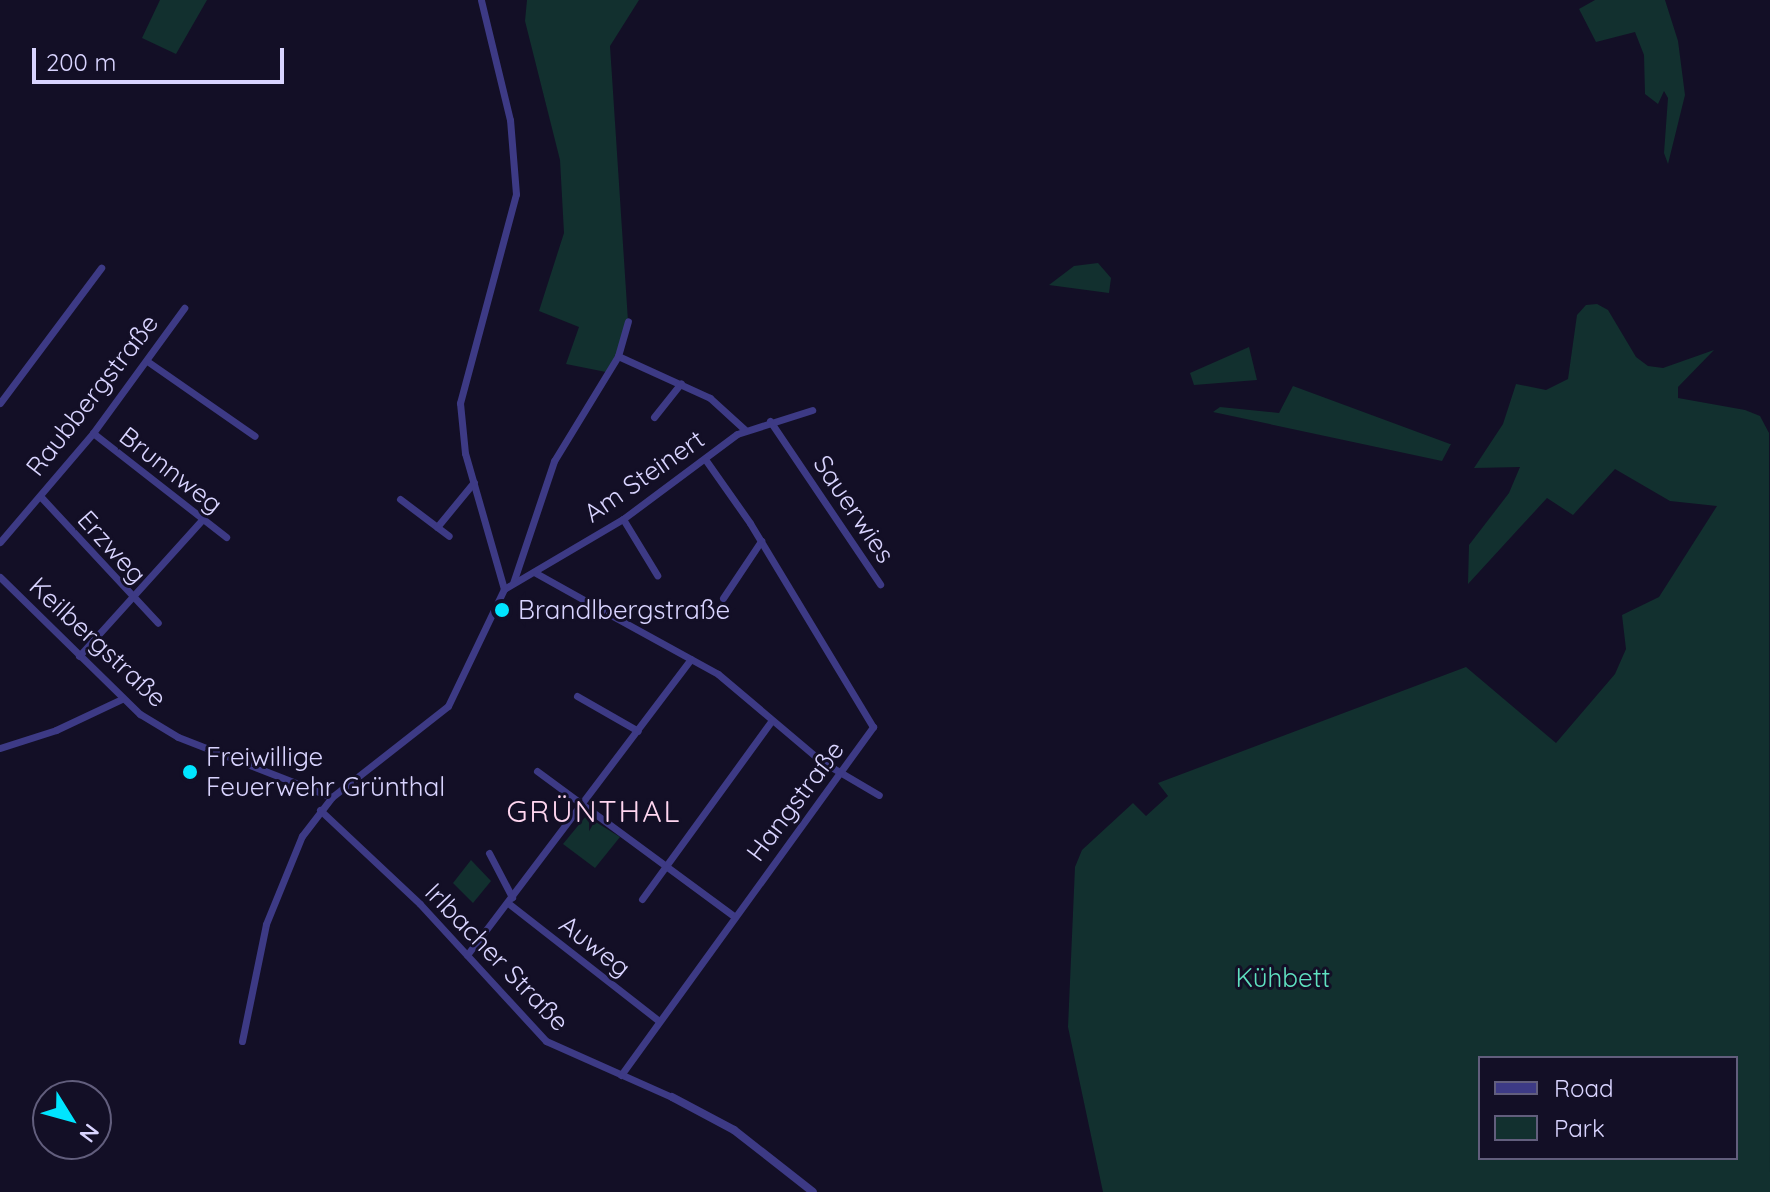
<!DOCTYPE html>
<meta charset="utf-8">
<style>
body{margin:0}
#map{position:relative;width:1770px;height:1192px;overflow:hidden;background:#130f26;font-family:Quicksand,sans-serif}
div>[style]{position:absolute}
.green>*{inset:0;background:#12302f}
.minor>*{height:7px;margin:-3.5px;padding:0 3.5px;transform-origin:3.5px;border-radius:3.5px;background:#3d3a85}
.tertiary>*{height:8px;margin:-4px;padding:0 4px;transform-origin:4px;border-radius:4px;background:#3d3a85}
.dots>*{width:22px;height:22px;translate:-50% -50%;box-sizing:border-box;border:4px solid #130f26;border-radius:50%}
span{translate:-50% -50%;white-space:nowrap;text-align:center;line-height:1.15;-webkit-text-stroke:6px #130f26;paint-order:stroke}
.street-label{font-size:26px;color:#d9d4ff}
.poi-label{font-size:26px;color:#d9d4ff}
.left{translate:0 -50%;text-align:left}
.park-label{font-size:26px;color:#5fe0c0}
.quarter-label{font-size:30px;color:#ffd6f0;letter-spacing:2px}
.legend{position:absolute;left:1478px;top:1056px;width:260px;height:104px;box-sizing:border-box;background:#130f26;border:2px solid #625e7d;margin:0;padding:10px 14px;list-style:none;font-size:24px;color:#d9d4ff}
.legend li{display:flex;align-items:center;gap:16px;height:40px}
.legend b{width:40px;border:2px solid #625e7d}
.north{position:absolute;left:32px;top:1080px;width:80px;height:80px;box-sizing:border-box;background:#130f26;border:2px solid #625e7d;border-radius:50%;rotate:127deg;font-size:22px;font-weight:700;line-height:32px;text-align:center;color:#d9d4ff}
.north::after{content:'';display:block;margin:auto;width:28px;height:36px;background:#00e5ff;clip-path:polygon(50% 0,100% 100%,50% 72%,0 100%)}
.scale{position:absolute;left:32px;top:48px;width:252px;height:36px;box-sizing:border-box;border:4px solid #d9d4ff;border-top:0;padding-left:10px;font-size:24px;line-height:28px;white-space:nowrap;color:#d9d4ff;-webkit-text-stroke:6px #130f26;paint-order:stroke}
</style>
<div id="map">
<div class="green">
<i style="clip-path:polygon(160px 0,207px 0,176px 54px,142px 38px)"></i>
<i style="clip-path:polygon(527px 0,639px 0,610px 46px,628px 321px,618px 356px,606px 372px,566px 364px,579px 327px,539px 311px,564px 233px,560px 160px,525px 21px)"></i>
<i style="clip-path:polygon(1595px 0,1665px 0,1678px 41px,1685px 95px,1668px 164px,1664px 153px,1668px 98px,1664px 91px,1658px 104px,1645px 94px,1644px 55px,1635px 32px,1596px 42px,1579px 9px)"></i>
<i style="clip-path:polygon(1098px 263px,1111px 278px,1109px 293px,1049px 285px,1074px 266px)"></i>
<i style="clip-path:polygon(evenodd,1597px 304px,1608px 310px,1636px 357px,1648px 366px,1663px 368px,1714px 350px,1678px 387px,1678px 398px,1745px 410px,1760px 416px,1769px 433px,1770px 1192px,1103px 1192px,1068px 1027px,1075px 867px,1082px 850px,1133px 803px,1146px 816px,1168px 796px,1158px 783px,1466px 667px,1556px 743px,1615px 674px,1626px 649px,1622px 615px,1659px 597px,1717px 506px,1670px 501px,1615px 469px,1573px 515px,1547px 498px,1468px 584px,1469px 545px,1509px 493px,1520px 467px,1474px 468px,1503px 424px,1516px 384px,1546px 390px,1568px 379px,1577px 315px,1586px 305px,1597px 304px,1480px 1058px,1736px 1058px,1736px 1158px,1480px 1158px,1480px 1058px)"></i>
<i style="clip-path:polygon(1249px 347px,1257px 380px,1194px 385px,1190px 373px)"></i>
<i style="clip-path:polygon(1293px 386px,1450px 444px,1451px 444px,1442px 461px,1213px 412px,1220px 407px,1279px 413px)"></i>
<i style="clip-path:polygon(586px 816px,620px 837px,595px 868px,563px 844px)"></i>
<i style="clip-path:polygon(471px 860px,491px 881px,473px 903px,453px 883px)"></i>
</div>
<div class="minor">
<i style="left:618px;top:356px;width:101px;rotate:24.5deg"></i>
<i style="left:710px;top:398px;width:47px;rotate:42.4deg"></i>
<i style="left:147px;top:361px;width:131px;rotate:34.8deg"></i>
<i style="left:0;top:403px;width:169px;rotate:-53.2deg"></i>
<i style="left:654px;top:417px;width:43px;rotate:-51.5deg"></i>
<i style="left:770px;top:421px;width:197px;rotate:56deg"></i>
<i style="left:93px;top:433px;width:169px;rotate:38deg"></i>
<i style="left:40px;top:496px;width:173px;rotate:47.1deg"></i>
<i style="left:400px;top:499px;width:61px;rotate:37.1deg"></i>
<i style="left:623px;top:519px;width:66px;rotate:58.7deg"></i>
<i style="left:437px;top:527px;width:58px;rotate:-50.6deg"></i>
<i style="left:0;top:542px;width:143px;rotate:-49.5deg"></i>
<i style="left:93px;top:433px;width:155px;rotate:-53.9deg"></i>
<i style="left:534px;top:572px;width:78px;rotate:29.2deg"></i>
<i style="left:0;top:577px;width:196px;rotate:44.4deg"></i>
<i style="left:140px;top:714px;width:44px;rotate:31.2deg"></i>
<i style="left:178px;top:737px;width:165px;rotate:21.3deg"></i>
<i style="left:513px;top:583px;width:129px;rotate:-71.4deg"></i>
<i style="left:554px;top:461px;width:123px;rotate:-58.6deg"></i>
<i style="left:618px;top:356px;width:36px;rotate:-74deg"></i>
<i style="left:504px;top:589px;width:138px;rotate:-30.5deg"></i>
<i style="left:623px;top:519px;width:142px;rotate:-36.7deg"></i>
<i style="left:737px;top:434px;width:79px;rotate:-17.7deg"></i>
<i style="left:723px;top:598px;width:69px;rotate:-56.3deg"></i>
<i style="left:609px;top:614px;width:124px;rotate:28.8deg"></i>
<i style="left:718px;top:674px;width:135px;rotate:40.2deg"></i>
<i style="left:821px;top:761px;width:67px;rotate:30.4deg"></i>
<i style="left:79px;top:656px;width:183px;rotate:-47.9deg"></i>
<i style="left:577px;top:696px;width:70px;rotate:29.8deg"></i>
<i style="left:0;top:748px;width:59px;rotate:-17.8deg"></i>
<i style="left:56px;top:730px;width:73px;rotate:-25.2deg"></i>
<i style="left:537px;top:771px;width:245px;rotate:36.4deg"></i>
<i style="left:320px;top:810px;width:137px;rotate:43.2deg"></i>
<i style="left:420px;top:904px;width:186px;rotate:47.4deg"></i>
<i style="left:546px;top:1041px;width:138px;rotate:24deg"></i>
<i style="left:489px;top:853px;width:50px;rotate:62.4deg"></i>
<i style="left:642px;top:899px;width:221px;rotate:-54deg"></i>
<i style="left:508px;top:903px;width:192px;rotate:38deg"></i>
<i style="left:467px;top:955px;width:371px;rotate:-52.9deg"></i>
<i style="left:242px;top:1041px;width:119px;rotate:-78.4deg"></i>
<i style="left:266px;top:924px;width:95px;rotate:-67.8deg"></i>
<i style="left:302px;top:836px;width:49px;rotate:-52.4deg"></i>
<i style="left:332px;top:797px;width:147px;rotate:-38.1deg"></i>
<i style="left:448px;top:706px;width:130px;rotate:-64.4deg"></i>
<i style="left:504px;top:589px;width:141px;rotate:-106deg"></i>
<i style="left:465px;top:453px;width:50px;rotate:-95.7deg"></i>
<i style="left:460px;top:403px;width:216px;rotate:-75deg"></i>
<i style="left:516px;top:194px;width:74px;rotate:-94.6deg"></i>
<i style="left:510px;top:120px;width:123px;rotate:-103.6deg"></i>
<i style="left:621px;top:1075px;width:430px;rotate:-54.1deg"></i>
<i style="left:873px;top:727px;width:238px;rotate:-121.1deg"></i>
<i style="left:750px;top:523px;width:78px;rotate:-125.1deg"></i>
</div>
<div class="tertiary">
<i style="left:672px;top:1097px;width:70px;rotate:28deg"></i>
<i style="left:734px;top:1130px;width:100px;rotate:38.1deg"></i>
</div>
<div class="dots">
<i style="left:502px;top:610px;background:#00e5ff"></i>
<i style="left:190px;top:772px;background:#00e5ff"></i>
</div>
<div class="street-label">
<span style="left:92px;top:395px;rotate:-52deg">Raubbergstraße</span>
<span style="left:171px;top:470px;rotate:38deg">Brunnweg</span>
<span style="left:644px;top:476px;rotate:-35deg">Am Steinert</span>
<span style="left:854px;top:509px;rotate:56deg">Sauerwies</span>
<span style="left:112px;top:547px;rotate:48deg">Erzweg</span>
<span style="left:98px;top:642px;rotate:43deg">Keilbergstraße</span>
<span style="left:795px;top:801px;rotate:-53deg">Hangstraße</span>
<span style="left:595px;top:946px;rotate:38deg">Auweg</span>
<span style="left:497px;top:957px;rotate:46deg">Irlbacher Straße</span>
</div>
<div class="poi-label">
<span class="left" style="left:518px;top:610px">Brandlbergstraße</span>
<span class="left" style="left:206px;top:772px">Freiwillige<br>Feuerwehr Grünthal</span>
</div>
<div class="park-label">
<span style="left:1283px;top:978px">Kühbett</span>
</div>
<div class="quarter-label">
<span style="left:594px;top:811px">GRÜNTHAL</span>
</div>
<ul class="legend">
<li><b style="height:10px;background:#3d3a85"></b>Road</li>
<li><b style="height:22px;background:#12302f"></b>Park</li>
</ul>
<div class="north">N</div>
<div class="scale">200 m</div>
</div>
